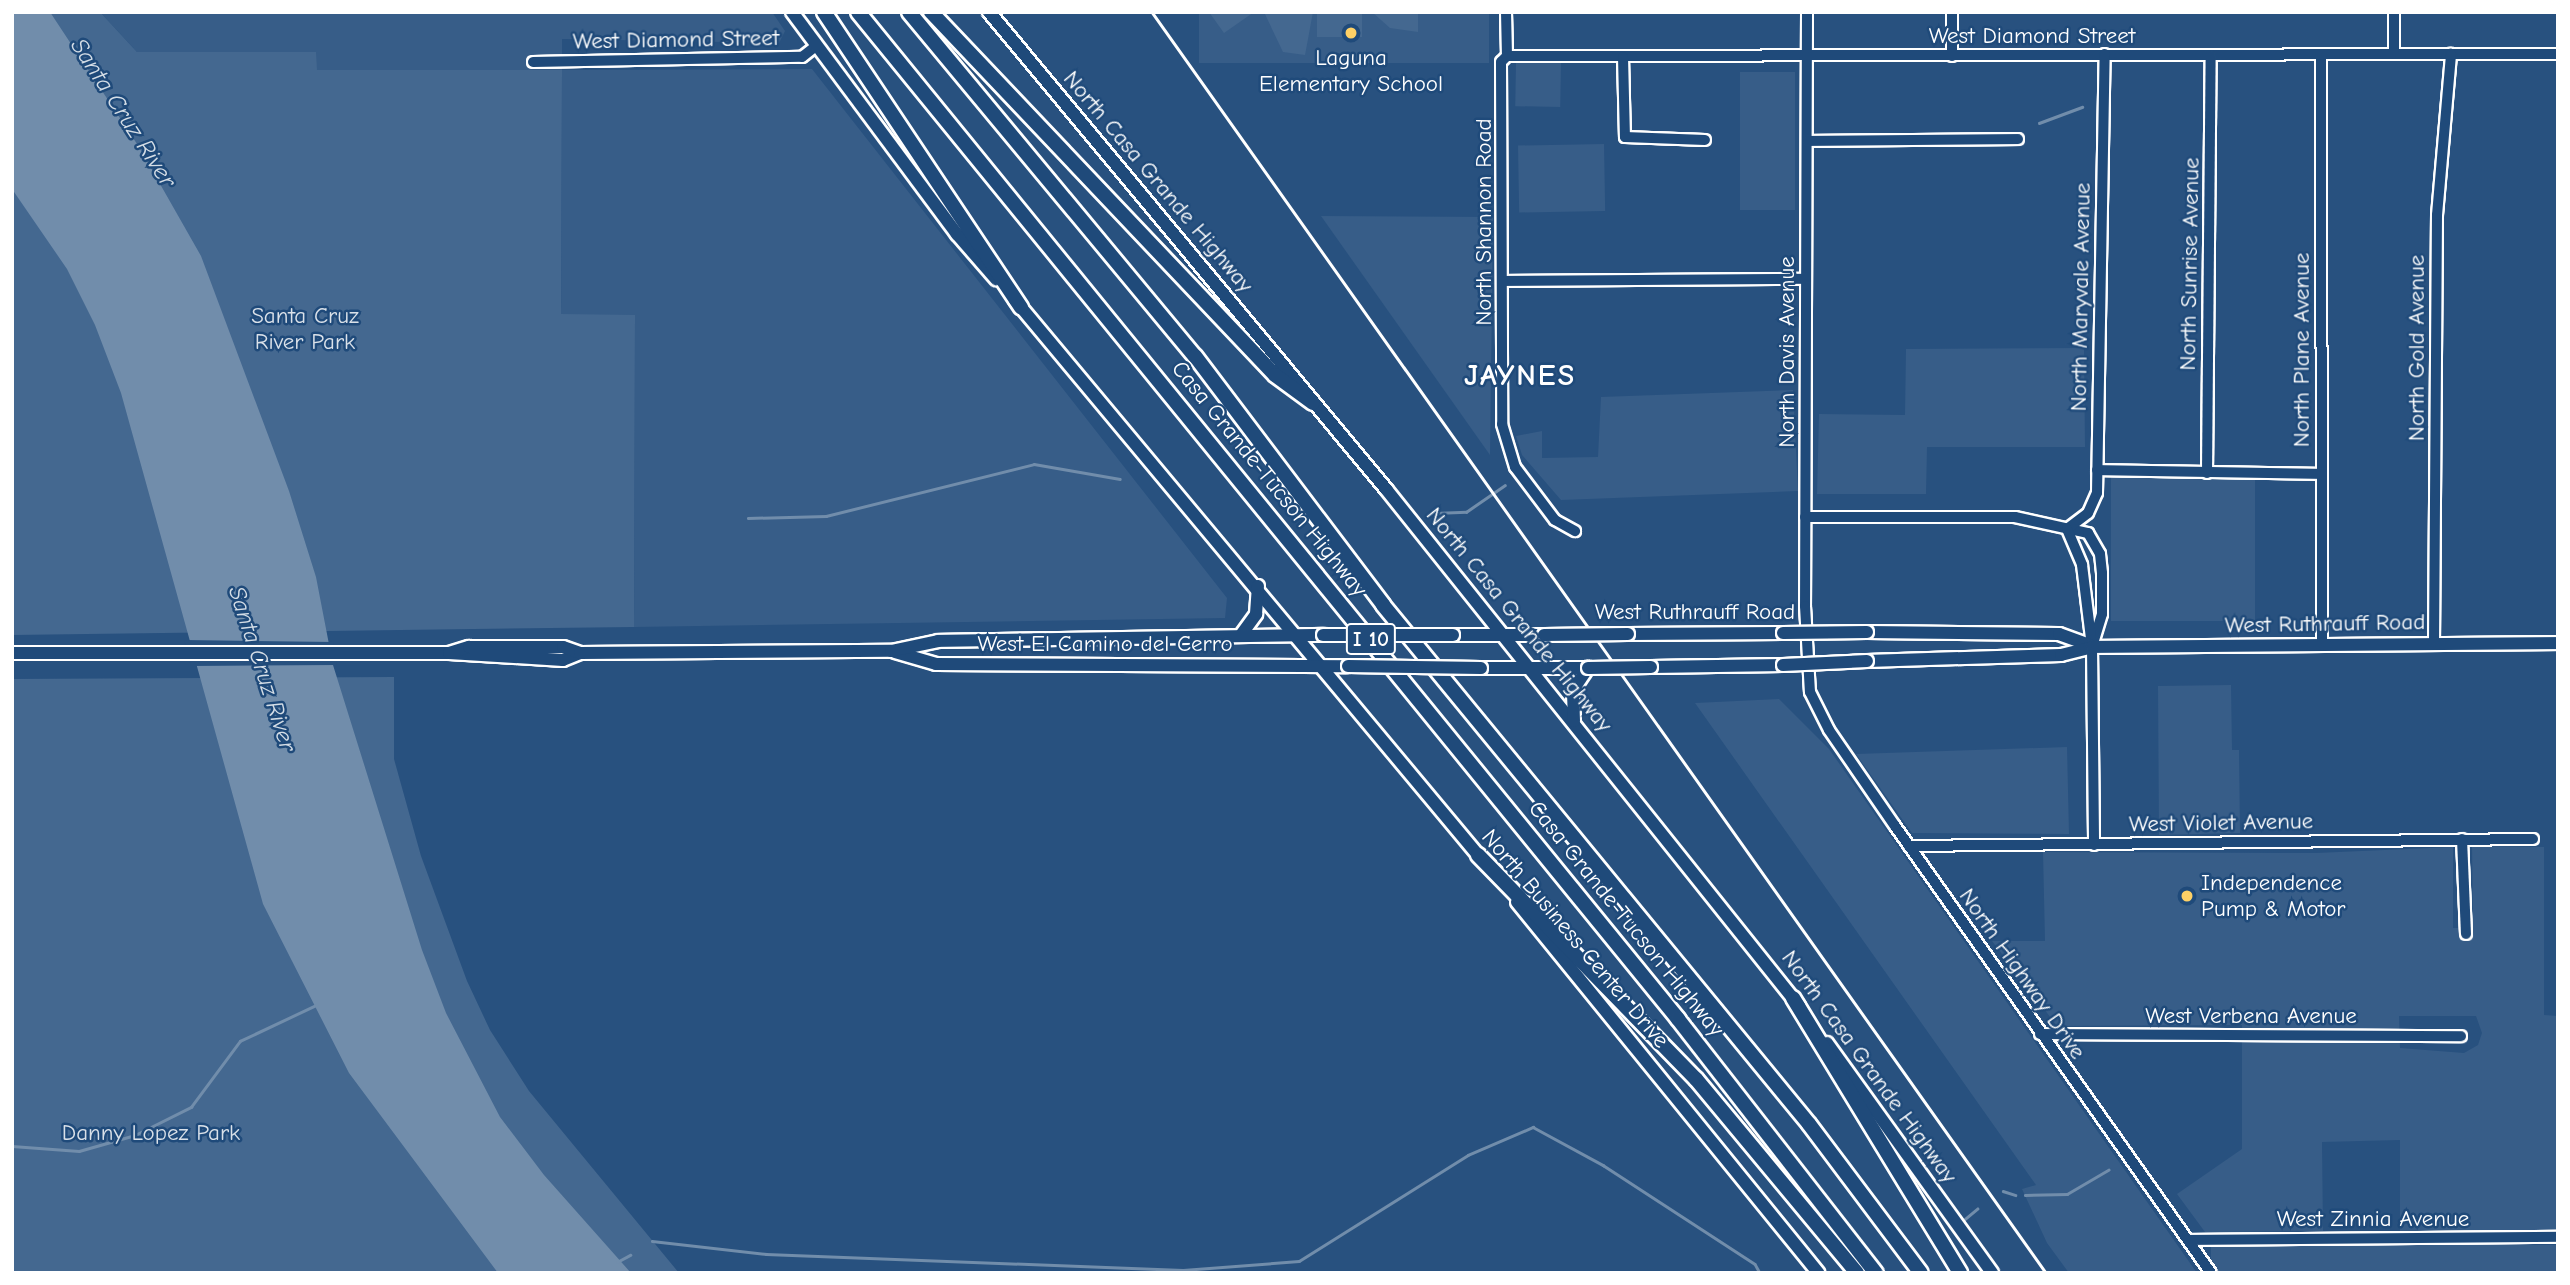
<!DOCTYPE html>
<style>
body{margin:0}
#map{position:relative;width:2570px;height:1285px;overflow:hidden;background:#28517f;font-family:"Comic Neue",sans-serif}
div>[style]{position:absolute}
.built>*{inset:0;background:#375d88;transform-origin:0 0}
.green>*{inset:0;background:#446890;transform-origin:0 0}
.water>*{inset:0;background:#718dab}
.pier>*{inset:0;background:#28517f}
.stream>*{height:2.5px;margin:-1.25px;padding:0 1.25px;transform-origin:1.25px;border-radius:1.25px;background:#718dab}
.roads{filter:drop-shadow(2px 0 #fff) drop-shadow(-2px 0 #fff) drop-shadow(0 2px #fff) drop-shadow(0 -2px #fff)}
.minor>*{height:10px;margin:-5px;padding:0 5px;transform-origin:5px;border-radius:5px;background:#1f4a7a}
.major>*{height:12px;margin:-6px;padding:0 6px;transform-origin:6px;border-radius:6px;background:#1f4a7a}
.highway>*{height:14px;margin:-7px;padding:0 7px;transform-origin:7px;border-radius:7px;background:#1f4a7a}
.rail>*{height:2.5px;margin:-1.25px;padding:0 1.25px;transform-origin:1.25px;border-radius:1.25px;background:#fff}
.bridges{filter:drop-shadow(2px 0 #fff) drop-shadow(-2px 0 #fff) drop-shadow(0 2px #fff) drop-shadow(0 -2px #fff)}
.major-bridge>*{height:12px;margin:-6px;padding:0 6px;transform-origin:6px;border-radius:6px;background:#1f4a7a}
.dots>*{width:19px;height:19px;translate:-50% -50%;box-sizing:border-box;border:4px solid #1f4a7a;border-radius:50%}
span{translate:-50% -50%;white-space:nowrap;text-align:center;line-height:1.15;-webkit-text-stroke:5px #1f4a7a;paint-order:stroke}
.shield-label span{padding:2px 5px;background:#1f4a7a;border:2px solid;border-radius:5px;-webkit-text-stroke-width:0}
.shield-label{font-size:21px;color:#fff;font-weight:700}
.street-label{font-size:23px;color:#fff}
.poi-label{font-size:23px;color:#fff}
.left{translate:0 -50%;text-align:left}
.park-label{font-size:23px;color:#dae1e9}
.water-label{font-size:24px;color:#d4dde6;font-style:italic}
.district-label{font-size:30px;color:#fff;font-weight:700;letter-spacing:2px}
.frame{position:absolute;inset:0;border:14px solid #fff;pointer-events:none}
</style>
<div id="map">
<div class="built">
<i style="clip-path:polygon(100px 12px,772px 12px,785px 31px,779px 43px,562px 39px,562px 70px,812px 69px,1227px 598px,1225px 618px,634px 627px,635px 315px,561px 315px,562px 71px,316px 70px,315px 52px,137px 52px)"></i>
<i style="left:1199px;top:12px;width:290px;height:51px"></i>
<i style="left:1561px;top:63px;width:44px;height:45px;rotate:91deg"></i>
<i style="left:1795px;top:72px;width:138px;height:55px;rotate:90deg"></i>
<i style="left:1604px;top:144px;width:67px;height:86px;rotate:89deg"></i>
<i style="clip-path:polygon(1321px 216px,1493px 217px,1490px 455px)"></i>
<i style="clip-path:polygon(2084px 348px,2085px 447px,1927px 447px,1926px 494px,1817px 494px,1819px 414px,1905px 415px,1906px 349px)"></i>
<i style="clip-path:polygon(1793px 390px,1798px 491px,1561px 500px,1522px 455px,1516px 436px,1542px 431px,1542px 458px,1598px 457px,1601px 397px)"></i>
<i style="left:2111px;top:477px;width:144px;height:144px"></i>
<i style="clip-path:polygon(2231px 685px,2232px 750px,2239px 750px,2240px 833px,2159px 835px,2158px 686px)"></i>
<i style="clip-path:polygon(1779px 699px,1829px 749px,2197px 1273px,2069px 1273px,2047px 1243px,2022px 1189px,2036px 1185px,1695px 703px)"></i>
<i style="clip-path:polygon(2067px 747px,2069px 834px,1912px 833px,1856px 754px)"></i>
<i style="clip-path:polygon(evenodd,2472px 846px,2544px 847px,2544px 1015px,2558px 1016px,2558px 1230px,2400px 1231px,2400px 1140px,2322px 1142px,2323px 1231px,2205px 1232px,2177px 1194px,2242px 1149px,2242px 1025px,2057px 1026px,1992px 941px,2045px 941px,2043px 852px,2316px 853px,2453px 847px,2453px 928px,2473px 928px,2472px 846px,2399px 1016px,2476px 1016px,2482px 1033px,2478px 1045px,2464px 1053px,2400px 1048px,2399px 1016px)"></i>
<i style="left:2211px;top:1245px;width:347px;height:35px"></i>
</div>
<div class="green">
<i style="clip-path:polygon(12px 12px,100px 12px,137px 52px,316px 52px,317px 70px,562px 70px,561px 314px,635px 315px,634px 627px,12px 635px)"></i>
<i style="clip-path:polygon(1209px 12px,1254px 12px,1224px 33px)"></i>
<i style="clip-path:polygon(1264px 12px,1313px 12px,1305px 55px,1283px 52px)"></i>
<i style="left:1317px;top:12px;width:45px;height:25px"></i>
<i style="clip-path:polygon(1372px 12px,1418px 12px,1418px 32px,1390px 28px)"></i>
<i style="clip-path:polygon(394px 677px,394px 759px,421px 856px,467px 981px,490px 1030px,529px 1091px,679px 1273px,12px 1273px,12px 679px)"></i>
</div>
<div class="water">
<i style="clip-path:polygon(12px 12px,50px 12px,139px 147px,201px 256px,289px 491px,316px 577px,333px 665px,422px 950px,446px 1013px,500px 1117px,544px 1175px,631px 1273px,498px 1273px,349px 1073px,263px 904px,121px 393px,95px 325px,67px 269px,12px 189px)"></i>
</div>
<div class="pier">
<i style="clip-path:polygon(184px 640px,333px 642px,337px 665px,191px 666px)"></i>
</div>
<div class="stream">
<i style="left:2039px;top:123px;width:46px;rotate:-20.4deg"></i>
<i style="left:1434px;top:513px;width:32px;rotate:-2deg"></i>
<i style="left:1466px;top:512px;width:47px;rotate:-34.7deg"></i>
<i style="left:748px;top:518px;width:78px;rotate:-1.5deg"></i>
<i style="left:826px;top:516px;width:214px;rotate:-14deg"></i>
<i style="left:1034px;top:464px;width:87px;rotate:9.9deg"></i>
<i style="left:12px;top:1146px;width:67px;rotate:4.3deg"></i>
<i style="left:79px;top:1151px;width:58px;rotate:-15.9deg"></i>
<i style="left:135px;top:1135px;width:63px;rotate:-26.6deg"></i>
<i style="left:191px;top:1107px;width:82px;rotate:-53.4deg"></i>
<i style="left:240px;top:1041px;width:84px;rotate:-25.3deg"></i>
<i style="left:2003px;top:1191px;width:13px;rotate:18deg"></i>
<i style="left:2025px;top:1195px;width:42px;rotate:-1.4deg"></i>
<i style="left:2067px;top:1194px;width:48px;rotate:-30.3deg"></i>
<i style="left:1965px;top:1219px;width:16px;rotate:-40deg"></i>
<i style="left:652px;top:1241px;width:115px;rotate:6.5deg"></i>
<i style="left:766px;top:1254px;width:417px;rotate:2.2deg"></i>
<i style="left:1183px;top:1270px;width:116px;rotate:-4.4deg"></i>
<i style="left:1299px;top:1261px;width:199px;rotate:-32.1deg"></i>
<i style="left:1468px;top:1155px;width:71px;rotate:-23.3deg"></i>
<i style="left:1533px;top:1127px;width:80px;rotate:28.5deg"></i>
<i style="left:1603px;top:1165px;width:181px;rotate:33.1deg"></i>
<i style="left:1755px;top:1264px;width:10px;rotate:61deg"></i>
<i style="left:617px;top:1262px;width:15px;rotate:-28deg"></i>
</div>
<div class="roads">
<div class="minor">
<i style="left:1506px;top:12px;width:44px;rotate:88.7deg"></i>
<i style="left:1507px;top:56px;width:8px;rotate:135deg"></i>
<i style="left:1501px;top:62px;width:362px;rotate:89.8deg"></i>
<i style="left:1502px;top:424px;width:45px;rotate:73.2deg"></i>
<i style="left:1515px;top:467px;width:66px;rotate:53deg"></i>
<i style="left:1555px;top:520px;width:23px;rotate:29deg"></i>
<i style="left:1807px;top:12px;width:594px;rotate:90.19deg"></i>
<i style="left:1805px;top:606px;width:86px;rotate:86.7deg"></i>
<i style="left:1810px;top:692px;width:42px;rotate:63.4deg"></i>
<i style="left:1829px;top:730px;width:116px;rotate:55.5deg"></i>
<i style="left:1895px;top:826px;width:547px;rotate:54.74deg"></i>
<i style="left:1952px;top:12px;width:44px;rotate:90deg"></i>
<i style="left:2394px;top:12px;width:42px;rotate:90deg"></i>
<i style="left:2321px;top:55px;width:590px;rotate:89.9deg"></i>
<i style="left:1507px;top:56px;width:1051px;rotate:-0.11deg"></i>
<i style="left:1623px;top:57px;width:80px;rotate:88.6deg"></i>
<i style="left:1625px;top:137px;width:80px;rotate:2.1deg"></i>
<i style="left:533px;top:62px;width:269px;rotate:-1.1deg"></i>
<i style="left:802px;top:57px;width:18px;rotate:-38deg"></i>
<i style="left:1807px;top:141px;width:211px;rotate:-0.5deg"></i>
<i style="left:1503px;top:281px;width:303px;rotate:-0.4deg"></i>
<i style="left:2097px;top:470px;width:225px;rotate:1deg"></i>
<i style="left:2207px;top:473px;width:418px;rotate:-89.5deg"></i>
<i style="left:1805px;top:517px;width:210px"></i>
<i style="left:2015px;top:517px;width:75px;rotate:12.4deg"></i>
<i style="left:2088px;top:533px;width:24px;rotate:60deg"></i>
<i style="left:2100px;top:554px;width:19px;rotate:84deg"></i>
<i style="left:2102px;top:573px;width:41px;rotate:90deg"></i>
<i style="left:2102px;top:614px;width:34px;rotate:107deg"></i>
<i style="left:2067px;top:529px;width:26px;rotate:-37deg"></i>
<i style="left:2088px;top:513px;width:22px;rotate:-66deg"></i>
<i style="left:2097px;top:493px;width:439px;rotate:-89deg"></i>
<i style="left:2067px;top:529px;width:39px;rotate:67deg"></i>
<i style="left:2082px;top:565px;width:83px;rotate:83deg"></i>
<i style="left:2092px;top:647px;width:198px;rotate:89.4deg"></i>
<i style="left:2434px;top:644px;width:429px;rotate:-89.6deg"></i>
<i style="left:2437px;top:215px;width:162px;rotate:-85deg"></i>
<i style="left:2462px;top:839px;width:95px;rotate:87.6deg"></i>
<i style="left:1909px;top:846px;width:624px;rotate:-0.64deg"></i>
<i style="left:2040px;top:1034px;width:421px;rotate:0.3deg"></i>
<i style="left:2189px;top:1240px;width:369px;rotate:-0.5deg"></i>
</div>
<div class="major">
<i style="left:792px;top:12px;width:277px;rotate:53.4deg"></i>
<i style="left:957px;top:234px;width:60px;rotate:49.1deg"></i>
<i style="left:989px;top:12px;width:621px;rotate:50.23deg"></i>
<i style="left:1386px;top:489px;width:662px;rotate:51.38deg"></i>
<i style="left:1015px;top:300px;width:731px;rotate:50.16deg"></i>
<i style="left:1867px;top:632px;width:192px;rotate:0.6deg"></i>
<i style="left:2059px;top:634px;width:35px;rotate:20deg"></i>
<i style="left:1628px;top:634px;width:155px;rotate:-0.4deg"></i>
<i style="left:1241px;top:635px;width:26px;rotate:-54deg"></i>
<i style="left:1256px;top:614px;width:28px;rotate:-86deg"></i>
<i style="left:1453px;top:635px;width:91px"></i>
<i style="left:895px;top:652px;width:43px;rotate:16.3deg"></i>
<i style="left:936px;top:664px;width:412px;rotate:0.3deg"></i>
<i style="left:12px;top:653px;width:437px"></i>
<i style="left:449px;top:653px;width:114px;rotate:3.5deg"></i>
<i style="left:563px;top:660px;width:18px;rotate:-22deg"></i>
<i style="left:449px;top:653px;width:21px;rotate:-17deg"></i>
<i style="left:469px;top:647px;width:94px"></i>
<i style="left:563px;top:647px;width:18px;rotate:19deg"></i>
<i style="left:580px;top:653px;width:311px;rotate:-0.4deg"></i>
<i style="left:891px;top:651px;width:48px;rotate:-12deg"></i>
<i style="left:938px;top:641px;width:385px;rotate:-0.9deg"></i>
<i style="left:1867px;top:661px;width:194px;rotate:-1.8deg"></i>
<i style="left:2061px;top:655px;width:32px;rotate:-14deg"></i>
<i style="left:2092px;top:647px;width:466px;rotate:-0.5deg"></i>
<i style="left:1651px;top:667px;width:132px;rotate:-0.9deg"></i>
<i style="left:1481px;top:668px;width:107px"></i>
<i style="left:1574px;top:721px;width:31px;rotate:-92deg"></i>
<i style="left:1573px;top:690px;width:27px;rotate:-56deg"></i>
<i style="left:1517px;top:902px;width:478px;rotate:50.9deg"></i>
<i style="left:1827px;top:1043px;width:283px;rotate:54.3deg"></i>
</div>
<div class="highway">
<i style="left:824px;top:12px;width:355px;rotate:56.3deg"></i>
<i style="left:858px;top:12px;width:1299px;rotate:50.84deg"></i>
<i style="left:1678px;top:1019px;width:322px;rotate:52.1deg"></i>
<i style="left:909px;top:12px;width:447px;rotate:50.3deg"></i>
<i style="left:1195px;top:356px;width:312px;rotate:52.9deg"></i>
<i style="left:1383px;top:605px;width:671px;rotate:50.62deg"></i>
<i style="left:1809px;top:1124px;width:186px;rotate:53.1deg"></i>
<i style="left:931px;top:12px;width:500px;rotate:46.54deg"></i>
<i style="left:1275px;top:375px;width:47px;rotate:36.4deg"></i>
<i style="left:1478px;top:855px;width:313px;rotate:45.8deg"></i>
<i style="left:1696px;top:1079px;width:252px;rotate:50.3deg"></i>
<i style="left:1793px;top:998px;width:322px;rotate:58.7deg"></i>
</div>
</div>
<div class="rail">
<i style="left:1152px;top:12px;width:1546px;rotate:54.66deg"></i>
</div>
<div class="bridges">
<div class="major-bridge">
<i style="left:1783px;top:633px;width:84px;rotate:-0.7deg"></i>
<i style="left:1323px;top:635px;width:130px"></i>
<i style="left:1544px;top:635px;width:84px;rotate:-0.7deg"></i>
<i style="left:1783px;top:665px;width:84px;rotate:-2.7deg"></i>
<i style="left:1348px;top:666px;width:133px;rotate:0.9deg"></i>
<i style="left:1588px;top:668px;width:63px;rotate:-0.9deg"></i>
</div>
</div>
<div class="dots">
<i style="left:1351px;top:33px;background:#ffd166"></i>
<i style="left:2187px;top:896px;background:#ffd166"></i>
</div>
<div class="shield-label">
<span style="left:1371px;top:639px">I 10</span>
</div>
<div class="street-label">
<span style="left:2032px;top:36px">West Diamond Street</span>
<span style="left:676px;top:40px;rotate:-1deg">West Diamond Street</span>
<span style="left:1158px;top:182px;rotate:50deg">North Casa Grande Highway</span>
<span style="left:1484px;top:222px;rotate:-90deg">North Shannon Road</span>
<span style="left:2190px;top:264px;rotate:-89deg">North Sunrise Avenue</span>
<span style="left:2081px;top:297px;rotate:-89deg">North Maryvale Avenue</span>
<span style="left:2417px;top:348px;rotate:-90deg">North Gold Avenue</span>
<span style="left:2302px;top:350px;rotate:-90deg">North Plane Avenue</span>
<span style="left:1787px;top:352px;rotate:-90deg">North Davis Avenue</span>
<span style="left:1269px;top:479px;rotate:51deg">Casa Grande-Tucson Highway</span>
<span style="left:1695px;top:612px">West Ruthrauff Road</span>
<span style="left:1519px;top:620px;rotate:51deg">North Casa Grande Highway</span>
<span style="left:2325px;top:624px;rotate:-1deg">West Ruthrauff Road</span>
<span style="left:1105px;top:644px">West El Camino del Cerro</span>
<span style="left:2221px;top:823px;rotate:-1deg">West Violet Avenue</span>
<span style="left:1626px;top:919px;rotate:51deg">Casa Grande-Tucson Highway</span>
<span style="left:1575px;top:939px;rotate:50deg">North Business Center Drive</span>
<span style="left:2022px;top:974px;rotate:55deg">North Highway Drive</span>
<span style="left:2251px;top:1016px">West Verbena Avenue</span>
<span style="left:1869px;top:1067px;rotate:54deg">North Casa Grande Highway</span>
<span style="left:2373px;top:1219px">West Zinnia Avenue</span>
</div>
<div class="poi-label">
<span style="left:1351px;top:71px">Laguna<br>Elementary School</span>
<span class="left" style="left:2201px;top:896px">Independence<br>Pump &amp; Motor</span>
</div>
<div class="park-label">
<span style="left:305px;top:329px">Santa Cruz<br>River Park</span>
<span style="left:151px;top:1133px">Danny Lopez Park</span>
</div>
<div class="water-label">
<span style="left:123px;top:113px;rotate:57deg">Santa Cruz River</span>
<span style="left:262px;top:669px;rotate:72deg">Santa Cruz River</span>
</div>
<div class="district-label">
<span style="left:1520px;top:376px">JAYNES</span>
</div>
<div class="frame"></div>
</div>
